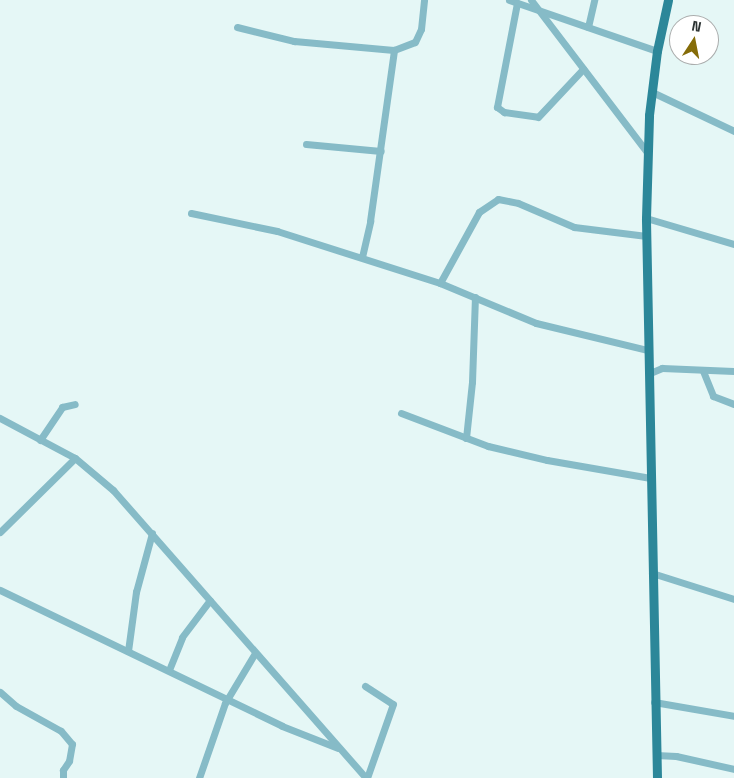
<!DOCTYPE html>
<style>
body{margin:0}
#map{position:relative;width:734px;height:778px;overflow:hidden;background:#e5f7f6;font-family:"Space Grotesk",sans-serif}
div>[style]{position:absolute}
.minor>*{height:7px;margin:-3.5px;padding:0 3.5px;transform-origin:3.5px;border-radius:3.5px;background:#86bbc7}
.major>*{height:9px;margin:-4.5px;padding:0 4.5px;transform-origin:4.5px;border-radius:4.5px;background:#2c8799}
span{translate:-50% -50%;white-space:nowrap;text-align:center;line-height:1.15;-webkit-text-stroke:5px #fff;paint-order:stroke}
.north{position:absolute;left:669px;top:15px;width:50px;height:50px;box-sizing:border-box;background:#fff;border:1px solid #abadad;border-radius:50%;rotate:11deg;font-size:14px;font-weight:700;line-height:20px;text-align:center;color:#2c3333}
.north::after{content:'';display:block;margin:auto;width:18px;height:22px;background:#856c08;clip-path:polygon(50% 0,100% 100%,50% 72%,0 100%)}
</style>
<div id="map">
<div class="minor">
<i style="left:509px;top:0;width:157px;rotate:19deg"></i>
<i style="left:531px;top:0;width:191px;rotate:52.7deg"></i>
<i style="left:517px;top:3px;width:106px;rotate:100.9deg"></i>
<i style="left:497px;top:107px;width:9px;rotate:36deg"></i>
<i style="left:504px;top:112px;width:34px;rotate:8deg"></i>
<i style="left:538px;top:117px;width:66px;rotate:-46.8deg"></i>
<i style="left:237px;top:27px;width:59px;rotate:13.8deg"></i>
<i style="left:294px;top:41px;width:100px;rotate:5.1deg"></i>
<i style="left:394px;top:50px;width:22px;rotate:-21deg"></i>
<i style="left:415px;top:42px;width:14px;rotate:-65deg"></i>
<i style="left:421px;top:29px;width:29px;rotate:-84deg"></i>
<i style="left:588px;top:27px;width:28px;rotate:-77deg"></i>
<i style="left:652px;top:92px;width:91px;rotate:25.4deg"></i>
<i style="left:306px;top:144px;width:75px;rotate:5.3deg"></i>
<i style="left:191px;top:213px;width:88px;rotate:11.8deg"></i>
<i style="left:277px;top:231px;width:171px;rotate:17.7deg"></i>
<i style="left:440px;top:283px;width:104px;rotate:22.6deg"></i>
<i style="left:536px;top:323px;width:115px;rotate:13.6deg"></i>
<i style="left:646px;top:218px;width:92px;rotate:16.5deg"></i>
<i style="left:362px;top:257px;width:37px;rotate:-77deg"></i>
<i style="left:370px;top:221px;width:173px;rotate:-82deg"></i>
<i style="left:440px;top:283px;width:81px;rotate:-61.2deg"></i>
<i style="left:479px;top:212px;width:23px;rotate:-34deg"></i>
<i style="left:498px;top:199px;width:20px;rotate:11deg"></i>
<i style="left:518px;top:203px;width:61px;rotate:23.2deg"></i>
<i style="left:574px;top:227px;width:73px;rotate:7.1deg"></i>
<i style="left:703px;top:371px;width:27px;rotate:68deg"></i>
<i style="left:713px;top:396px;width:22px;rotate:21deg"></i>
<i style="left:650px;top:373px;width:13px;rotate:-23deg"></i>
<i style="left:662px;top:368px;width:72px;rotate:2.4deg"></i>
<i style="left:401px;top:413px;width:93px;rotate:20.8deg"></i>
<i style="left:488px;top:446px;width:61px;rotate:13.3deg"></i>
<i style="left:547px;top:460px;width:105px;rotate:9.9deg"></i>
<i style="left:0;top:418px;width:85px;rotate:28.1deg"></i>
<i style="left:75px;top:458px;width:50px;rotate:40.1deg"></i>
<i style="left:113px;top:490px;width:383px;rotate:48.7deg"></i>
<i style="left:466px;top:438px;width:56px;rotate:-83.9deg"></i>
<i style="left:472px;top:382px;width:85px;rotate:-88deg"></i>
<i style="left:40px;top:440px;width:40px;rotate:-56deg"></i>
<i style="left:62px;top:407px;width:13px;rotate:-13deg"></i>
<i style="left:0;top:532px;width:105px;rotate:-44.6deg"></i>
<i style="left:652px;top:573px;width:86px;rotate:17.6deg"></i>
<i style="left:0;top:590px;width:313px;rotate:25.7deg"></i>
<i style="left:282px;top:726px;width:60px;rotate:21.4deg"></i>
<i style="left:128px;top:651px;width:60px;rotate:-82.3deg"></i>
<i style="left:136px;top:592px;width:61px;rotate:-74.8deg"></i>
<i style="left:169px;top:670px;width:35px;rotate:-68deg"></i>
<i style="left:182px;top:637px;width:46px;rotate:-52.9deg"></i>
<i style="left:365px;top:686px;width:33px;rotate:33deg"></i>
<i style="left:393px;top:704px;width:78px;rotate:109.4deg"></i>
<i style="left:0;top:692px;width:21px;rotate:41deg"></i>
<i style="left:16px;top:706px;width:51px;rotate:29.1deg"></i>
<i style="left:61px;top:731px;width:17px;rotate:50deg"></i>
<i style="left:72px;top:744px;width:17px;rotate:100deg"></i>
<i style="left:69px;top:761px;width:11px;rotate:124deg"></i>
<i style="left:63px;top:770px;width:8px;rotate:90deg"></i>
<i style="left:654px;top:702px;width:81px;rotate:9.9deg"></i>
<i style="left:656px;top:755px;width:20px;rotate:3deg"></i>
<i style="left:676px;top:756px;width:59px;rotate:12.6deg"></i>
<i style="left:199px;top:778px;width:79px;rotate:-70.9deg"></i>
<i style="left:225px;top:703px;width:58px;rotate:-59deg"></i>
</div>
<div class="major">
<i style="left:657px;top:778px;width:560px;rotate:-91.13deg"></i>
<i style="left:646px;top:218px;width:103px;rotate:-88.3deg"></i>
<i style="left:649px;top:115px;width:64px;rotate:-82.9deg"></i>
<i style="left:657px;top:51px;width:52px;rotate:-77.8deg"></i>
</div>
<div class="north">N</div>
</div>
